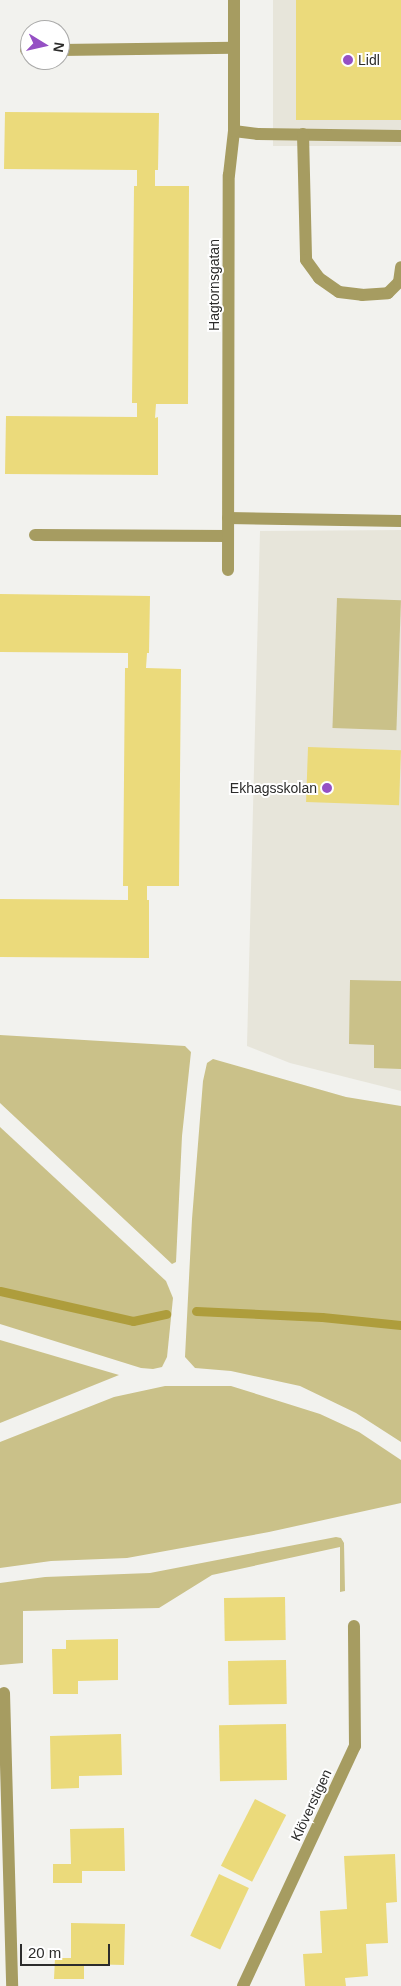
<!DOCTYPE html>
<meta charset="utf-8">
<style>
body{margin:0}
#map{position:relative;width:401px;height:1986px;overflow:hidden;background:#f2f2ee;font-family:Helvetica,sans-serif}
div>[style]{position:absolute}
.built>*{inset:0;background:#e7e5da;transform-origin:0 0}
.green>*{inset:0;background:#cac189;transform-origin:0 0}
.stream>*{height:9px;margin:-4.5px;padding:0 4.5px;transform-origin:4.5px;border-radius:4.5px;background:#ae9d3c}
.building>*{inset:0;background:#ebda7b;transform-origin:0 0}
.minor>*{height:12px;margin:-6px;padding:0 6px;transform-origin:6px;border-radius:6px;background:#a69c61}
.dots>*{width:14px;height:14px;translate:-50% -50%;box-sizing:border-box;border:2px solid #fff;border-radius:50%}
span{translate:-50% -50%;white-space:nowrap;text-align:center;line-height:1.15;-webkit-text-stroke:4px #fff;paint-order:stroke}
.poi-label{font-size:14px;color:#2c2c2b}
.left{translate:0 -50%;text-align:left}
.right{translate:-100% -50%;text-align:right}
.street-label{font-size:14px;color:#2c2c2b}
.north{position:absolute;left:20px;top:20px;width:50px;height:50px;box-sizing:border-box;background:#fff;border:1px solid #ababaa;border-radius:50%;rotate:99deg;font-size:14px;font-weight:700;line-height:20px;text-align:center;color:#2c2c2b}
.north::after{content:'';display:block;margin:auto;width:18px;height:22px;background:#9550c4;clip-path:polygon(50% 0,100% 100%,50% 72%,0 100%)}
.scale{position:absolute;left:20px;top:1944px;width:90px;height:22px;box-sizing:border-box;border:2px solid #2c2c2b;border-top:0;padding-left:6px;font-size:15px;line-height:18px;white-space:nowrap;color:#2c2c2b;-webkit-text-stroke:4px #fff;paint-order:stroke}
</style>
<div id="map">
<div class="built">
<i style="left:273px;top:0;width:128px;height:146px"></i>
<i style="clip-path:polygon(401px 530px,401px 1091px,290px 1063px,247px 1046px,260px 531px)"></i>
</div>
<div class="green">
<i style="left:337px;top:598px;width:64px;height:130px;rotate:2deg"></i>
<i style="clip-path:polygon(350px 980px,401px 981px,401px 1069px,374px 1068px,374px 1045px,349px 1044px)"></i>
<i style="clip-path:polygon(0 1035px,185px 1046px,191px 1052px,182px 1136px,176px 1262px,172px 1264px,0 1103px)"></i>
<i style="clip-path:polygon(213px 1059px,346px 1097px,401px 1106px,401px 1442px,356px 1413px,300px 1386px,231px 1371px,195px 1368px,185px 1357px,192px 1219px,203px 1081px,207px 1063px)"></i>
<i style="clip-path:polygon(0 1127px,166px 1281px,173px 1298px,167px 1357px,162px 1367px,153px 1369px,141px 1368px,0 1324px)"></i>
<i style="clip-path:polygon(0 1340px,119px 1375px,0 1423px)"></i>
<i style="clip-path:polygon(165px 1386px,231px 1386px,320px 1414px,359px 1432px,401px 1460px,401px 1503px,269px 1532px,127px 1558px,51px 1561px,0 1568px,0 1442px,114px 1397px)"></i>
<i style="clip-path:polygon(336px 1537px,341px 1538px,344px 1543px,345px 1591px,340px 1592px,340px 1547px,212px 1575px,159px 1608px,23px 1611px,23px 1663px,0 1665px,0 1583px,45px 1577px,150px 1573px)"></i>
</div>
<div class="stream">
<i style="left:0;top:1291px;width:136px;rotate:12.7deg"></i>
<i style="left:133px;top:1321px;width:34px;rotate:-12deg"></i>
<i style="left:196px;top:1311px;width:126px;rotate:2.7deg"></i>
<i style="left:322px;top:1317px;width:79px;rotate:5.8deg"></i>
</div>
<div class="building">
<i style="left:296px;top:0;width:105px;height:120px"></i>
<i style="clip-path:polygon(5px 112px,159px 113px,158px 170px,155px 170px,155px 186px,189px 186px,188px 404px,156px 404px,155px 418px,158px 417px,158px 475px,5px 474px,6px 416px,137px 417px,137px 403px,132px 403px,134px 186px,137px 186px,137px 170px,4px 169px)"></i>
<i style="clip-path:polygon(0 594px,150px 596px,149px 653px,147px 653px,146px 668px,181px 669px,179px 886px,147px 886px,147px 900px,149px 900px,149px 958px,0 957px,0 899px,128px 900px,128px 886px,123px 886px,125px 668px,128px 668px,128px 653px,0 652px)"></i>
<i style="left:308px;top:747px;width:93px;height:55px;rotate:2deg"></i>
<i style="left:285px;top:1597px;width:43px;height:61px;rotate:89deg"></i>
<i style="clip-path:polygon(118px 1639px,118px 1680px,78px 1681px,78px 1694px,53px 1694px,52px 1649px,66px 1649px,66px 1640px)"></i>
<i style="left:286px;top:1660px;width:44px;height:58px;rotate:89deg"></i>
<i style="left:286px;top:1724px;width:56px;height:67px;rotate:89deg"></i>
<i style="clip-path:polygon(121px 1734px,122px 1775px,79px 1776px,79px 1788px,51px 1789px,50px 1736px)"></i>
<i style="left:255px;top:1799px;width:35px;height:75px;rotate:27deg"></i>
<i style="clip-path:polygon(124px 1828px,125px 1871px,82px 1871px,82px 1883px,53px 1883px,53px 1864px,71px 1864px,70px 1829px)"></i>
<i style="clip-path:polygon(395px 1854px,397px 1902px,386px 1903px,388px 1943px,366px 1944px,368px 1976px,345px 1978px,346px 1986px,305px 1986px,303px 1954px,322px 1953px,320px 1911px,347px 1909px,344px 1856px)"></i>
<i style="left:219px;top:1874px;width:33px;height:68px;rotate:25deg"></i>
<i style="clip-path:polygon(71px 1923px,125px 1924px,124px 1965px,84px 1964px,84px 1979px,54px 1979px,55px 1958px,71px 1958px)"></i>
</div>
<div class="minor">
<i style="left:26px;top:50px;width:4px"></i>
<i style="left:60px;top:50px;width:174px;rotate:-0.7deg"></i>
<i style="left:234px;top:131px;width:24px;rotate:7deg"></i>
<i style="left:258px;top:134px;width:143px;rotate:0.8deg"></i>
<i style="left:303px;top:134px;width:126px;rotate:88.6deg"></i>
<i style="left:306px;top:260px;width:22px;rotate:54deg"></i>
<i style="left:319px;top:278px;width:24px;rotate:35deg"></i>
<i style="left:339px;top:292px;width:23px;rotate:7deg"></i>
<i style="left:362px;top:295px;width:26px;rotate:-4deg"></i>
<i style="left:388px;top:293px;width:16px;rotate:-45deg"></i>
<i style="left:399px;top:282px;width:15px;rotate:-82deg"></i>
<i style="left:228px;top:518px;width:173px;rotate:1deg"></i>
<i style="left:35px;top:535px;width:193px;rotate:0.3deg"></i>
<i style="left:228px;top:570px;width:395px;rotate:-89.9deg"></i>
<i style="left:229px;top:175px;width:44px;rotate:-83.5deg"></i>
<i style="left:234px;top:131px;width:131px;rotate:-90deg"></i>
<i style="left:4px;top:1693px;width:293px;rotate:88.4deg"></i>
<i style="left:243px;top:1986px;width:265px;rotate:-65deg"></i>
<i style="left:355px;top:1746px;width:120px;rotate:-90.5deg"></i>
</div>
<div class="dots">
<i style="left:348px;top:60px;background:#9550c4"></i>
<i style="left:327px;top:788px;background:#9550c4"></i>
</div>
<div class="poi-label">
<span class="left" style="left:358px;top:60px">Lidl</span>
<span class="right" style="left:317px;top:788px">Ekhagsskolan</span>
</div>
<div class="street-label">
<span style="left:214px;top:285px;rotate:-90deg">Hagtornsgatan</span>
<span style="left:311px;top:1805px;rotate:-65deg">Klöverstigen</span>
</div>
<div class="north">N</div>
<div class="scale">20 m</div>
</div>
